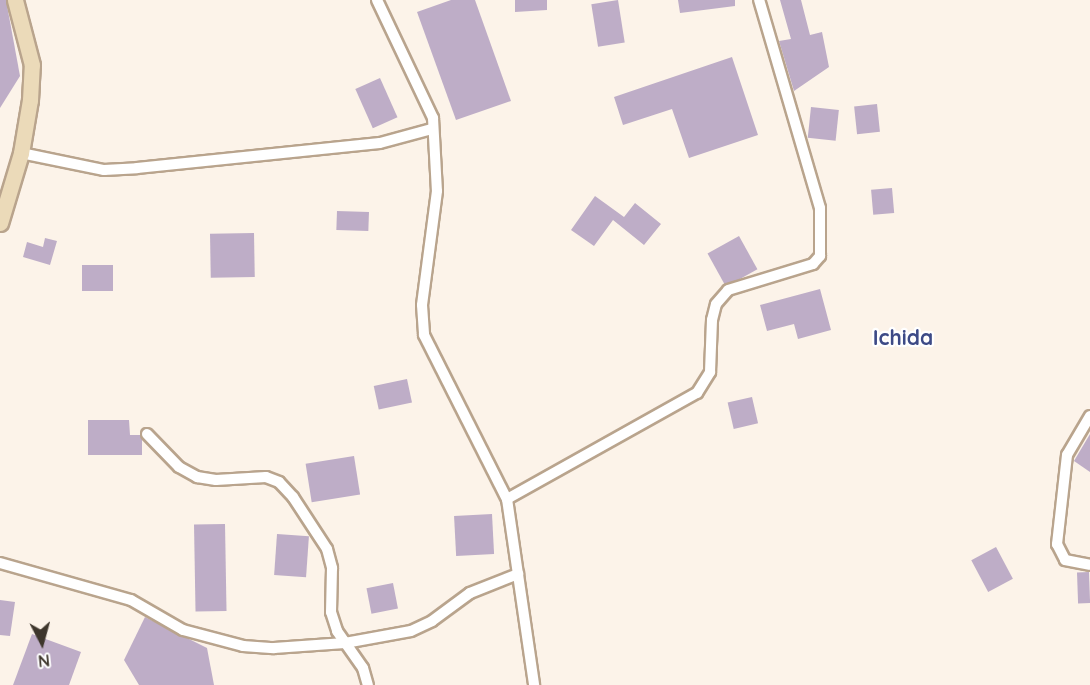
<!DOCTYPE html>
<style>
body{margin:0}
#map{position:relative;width:1090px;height:685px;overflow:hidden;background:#fcf3e9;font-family:Quicksand,sans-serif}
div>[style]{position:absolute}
.building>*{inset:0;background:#beadc7;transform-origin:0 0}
.roads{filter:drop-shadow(2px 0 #b9a48d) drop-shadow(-2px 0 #b9a48d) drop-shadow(0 2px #b9a48d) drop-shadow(0 -2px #b9a48d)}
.minor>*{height:10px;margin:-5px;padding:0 5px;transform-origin:5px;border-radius:5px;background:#fff}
.secondary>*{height:15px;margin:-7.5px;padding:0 7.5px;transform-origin:7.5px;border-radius:7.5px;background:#ebdab9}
span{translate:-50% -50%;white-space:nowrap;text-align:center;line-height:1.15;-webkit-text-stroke:4.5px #fff;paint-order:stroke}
.quarter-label{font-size:21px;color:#3d4a86;font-weight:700}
.north{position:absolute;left:12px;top:613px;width:60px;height:60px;-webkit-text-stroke:4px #fff;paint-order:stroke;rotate:174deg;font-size:16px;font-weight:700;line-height:24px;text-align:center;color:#3e362c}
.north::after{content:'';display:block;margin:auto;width:21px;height:27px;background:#3e362c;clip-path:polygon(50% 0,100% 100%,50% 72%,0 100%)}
</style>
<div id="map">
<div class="building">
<i style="clip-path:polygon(0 0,6px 0,20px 76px,0 108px)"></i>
<i style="clip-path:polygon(451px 0,475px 0,511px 101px,456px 120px,417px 12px)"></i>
<i style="clip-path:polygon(515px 0,547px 0,547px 10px,515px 12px)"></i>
<i style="left:618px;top:0;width:43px;height:27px;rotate:81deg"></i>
<i style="clip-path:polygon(678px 0,735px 0,735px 6px,680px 13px)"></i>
<i style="clip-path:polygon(780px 0,801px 0,810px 35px,822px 32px,829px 67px,794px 91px,779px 41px,791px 39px)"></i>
<i style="clip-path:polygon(732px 57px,758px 135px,689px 158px,672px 109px,623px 125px,614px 97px)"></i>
<i style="left:380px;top:78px;width:43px;height:27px;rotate:66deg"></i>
<i style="left:877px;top:104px;width:28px;height:23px;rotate:84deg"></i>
<i style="left:811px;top:107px;width:28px;height:31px;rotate:6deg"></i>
<i style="left:892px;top:188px;width:25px;height:21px;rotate:85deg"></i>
<i style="clip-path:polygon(595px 196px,624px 217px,635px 203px,661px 224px,644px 245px,613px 220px,594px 246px,571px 230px)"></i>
<i style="left:337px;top:211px;width:32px;height:19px;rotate:2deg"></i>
<i style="left:254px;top:233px;width:44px;height:44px;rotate:89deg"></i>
<i style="left:739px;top:236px;width:38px;height:36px;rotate:61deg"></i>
<i style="clip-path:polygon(45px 238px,57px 241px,50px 265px,23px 257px,27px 242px,43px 247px)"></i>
<i style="left:82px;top:265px;width:31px;height:26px"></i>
<i style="clip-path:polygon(820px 289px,831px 330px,798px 339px,794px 324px,767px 331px,760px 305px)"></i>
<i style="left:407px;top:379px;width:24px;height:34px;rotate:78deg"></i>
<i style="left:752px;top:397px;width:27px;height:25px;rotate:77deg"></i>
<i style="clip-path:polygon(88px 420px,129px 420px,130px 435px,140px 435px,142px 439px,142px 455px,88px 455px)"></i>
<i style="clip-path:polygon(1090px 434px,1090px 472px,1074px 461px)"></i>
<i style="left:354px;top:456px;width:39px;height:49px;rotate:81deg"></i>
<i style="left:492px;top:514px;width:40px;height:38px;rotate:87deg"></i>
<i style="left:225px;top:524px;width:87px;height:31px;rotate:89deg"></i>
<i style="left:277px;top:534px;width:32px;height:41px;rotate:4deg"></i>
<i style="left:996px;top:547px;width:36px;height:28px;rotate:62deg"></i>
<i style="left:1089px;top:572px;width:31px;height:12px;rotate:88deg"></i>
<i style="left:393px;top:583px;width:26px;height:27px;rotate:79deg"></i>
<i style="clip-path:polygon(0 600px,15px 602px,10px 636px,0 635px)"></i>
<i style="clip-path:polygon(145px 617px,207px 648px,214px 685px,139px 685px,124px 660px)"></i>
<i style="clip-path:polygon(32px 634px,81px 652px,69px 685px,13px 685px)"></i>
</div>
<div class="roads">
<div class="minor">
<i style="left:377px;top:0;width:131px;rotate:64.6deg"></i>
<i style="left:433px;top:118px;width:73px;rotate:86.9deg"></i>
<i style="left:437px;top:191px;width:115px;rotate:97.5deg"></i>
<i style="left:422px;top:305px;width:30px;rotate:86deg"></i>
<i style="left:424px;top:335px;width:184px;rotate:63.2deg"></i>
<i style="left:507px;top:499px;width:188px;rotate:81.7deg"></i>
<i style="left:21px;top:153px;width:85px;rotate:11.6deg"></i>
<i style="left:104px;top:170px;width:33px;rotate:-3deg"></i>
<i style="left:137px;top:168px;width:244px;rotate:-5.9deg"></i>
<i style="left:380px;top:143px;width:54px;rotate:-15.1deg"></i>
<i style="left:1090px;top:416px;width:45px;rotate:120.5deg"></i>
<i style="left:1067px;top:455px;width:90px;rotate:96.4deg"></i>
<i style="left:1057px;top:544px;width:18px;rotate:63deg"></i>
<i style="left:1065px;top:560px;width:25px;rotate:11deg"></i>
<i style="left:147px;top:434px;width:46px;rotate:45.9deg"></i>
<i style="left:179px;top:467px;width:21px;rotate:29deg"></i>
<i style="left:197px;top:477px;width:19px;rotate:9deg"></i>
<i style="left:216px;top:480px;width:50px;rotate:-3.4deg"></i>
<i style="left:266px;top:477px;width:14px;rotate:21deg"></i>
<i style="left:279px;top:482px;width:21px;rotate:47deg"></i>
<i style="left:293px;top:497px;width:62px;rotate:56.8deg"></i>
<i style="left:327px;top:549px;width:20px;rotate:75deg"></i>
<i style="left:332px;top:568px;width:44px;rotate:91.3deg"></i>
<i style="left:331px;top:612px;width:20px;rotate:72deg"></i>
<i style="left:337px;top:631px;width:45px;rotate:54.9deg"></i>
<i style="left:363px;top:668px;width:18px;rotate:74deg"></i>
<i style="left:507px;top:499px;width:218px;rotate:-29.2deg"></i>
<i style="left:697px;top:393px;width:25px;rotate:-58deg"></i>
<i style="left:710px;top:372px;width:52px;rotate:-87.8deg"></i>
<i style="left:712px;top:320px;width:16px;rotate:-76deg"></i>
<i style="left:716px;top:304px;width:18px;rotate:-49deg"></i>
<i style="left:728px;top:290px;width:89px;rotate:-17deg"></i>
<i style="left:813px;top:264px;width:11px;rotate:-49deg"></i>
<i style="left:820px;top:256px;width:48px;rotate:-90deg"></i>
<i style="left:820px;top:208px;width:217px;rotate:-106.3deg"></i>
<i style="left:0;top:563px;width:136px;rotate:15.8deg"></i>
<i style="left:131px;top:600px;width:60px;rotate:30deg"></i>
<i style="left:183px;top:630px;width:62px;rotate:14.9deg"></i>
<i style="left:243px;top:646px;width:31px;rotate:4deg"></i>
<i style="left:274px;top:648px;width:71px;rotate:-4deg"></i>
<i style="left:345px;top:643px;width:67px;rotate:-10.3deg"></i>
<i style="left:411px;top:631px;width:23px;rotate:-25deg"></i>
<i style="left:432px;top:621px;width:47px;rotate:-36.4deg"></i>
<i style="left:470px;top:593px;width:52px;rotate:-21.6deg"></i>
</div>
<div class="secondary">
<i style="left:0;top:223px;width:73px;rotate:-73.3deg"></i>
<i style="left:21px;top:153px;width:54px;rotate:-80.4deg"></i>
<i style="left:30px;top:100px;width:35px;rotate:-87deg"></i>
<i style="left:32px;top:65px;width:67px;rotate:-104.7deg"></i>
</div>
</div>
<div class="quarter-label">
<span style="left:903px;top:337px">Ichida</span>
</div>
<div class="north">N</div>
</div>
